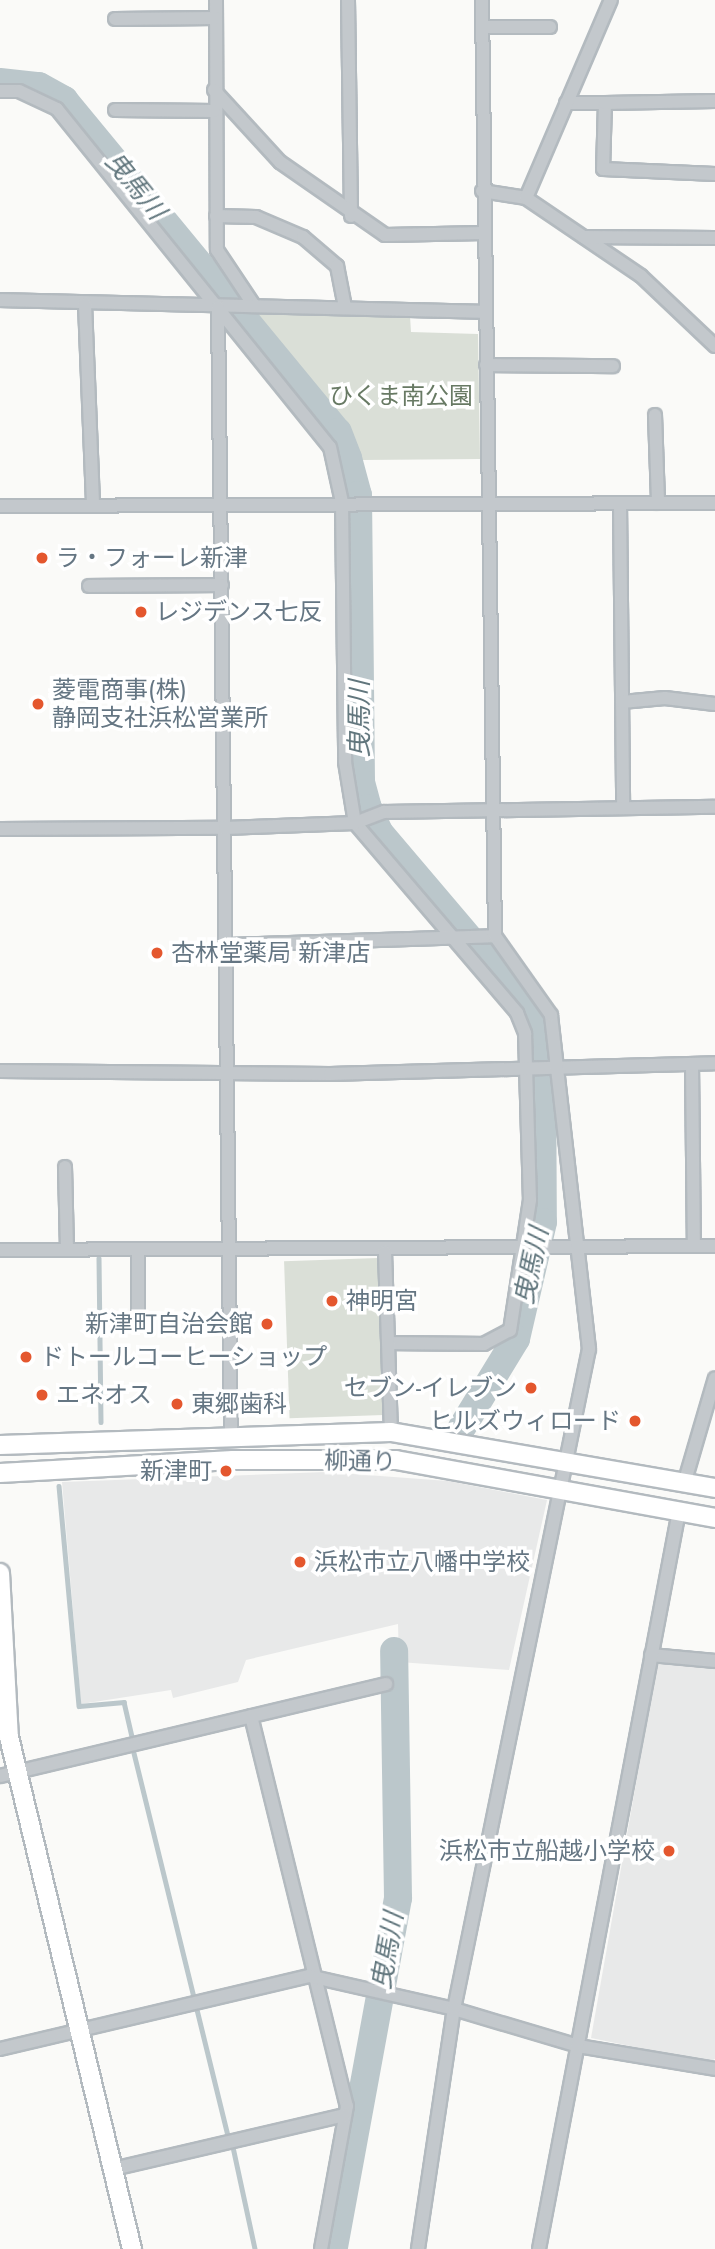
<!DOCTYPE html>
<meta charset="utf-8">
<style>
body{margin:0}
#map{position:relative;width:715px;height:2249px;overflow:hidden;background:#fafaf8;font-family:Jost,"Noto Sans JP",sans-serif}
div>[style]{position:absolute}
.built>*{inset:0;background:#e8e9e9}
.green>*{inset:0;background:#dadfd7;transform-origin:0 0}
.stream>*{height:4.5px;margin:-2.25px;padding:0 2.25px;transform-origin:2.25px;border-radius:2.25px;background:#bbc7cb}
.river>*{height:28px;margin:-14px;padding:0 14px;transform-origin:14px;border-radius:14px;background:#bbc7cb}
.roads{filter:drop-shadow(2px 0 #b3babf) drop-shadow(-2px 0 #b3babf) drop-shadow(0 2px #b3babf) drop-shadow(0 -2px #b3babf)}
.street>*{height:12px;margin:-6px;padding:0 6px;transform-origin:6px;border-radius:6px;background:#c3c8cc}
.secondary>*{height:18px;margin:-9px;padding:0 9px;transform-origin:9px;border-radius:9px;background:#fff}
.dots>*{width:19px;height:19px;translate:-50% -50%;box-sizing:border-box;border:4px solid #fff;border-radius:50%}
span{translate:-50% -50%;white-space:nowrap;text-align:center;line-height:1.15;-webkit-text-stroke:7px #fff;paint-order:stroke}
.park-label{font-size:24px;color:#687a64}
.poi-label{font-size:24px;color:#657683}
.left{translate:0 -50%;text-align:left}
.right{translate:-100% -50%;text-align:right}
.street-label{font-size:24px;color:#657683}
.water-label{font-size:26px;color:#60757c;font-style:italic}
</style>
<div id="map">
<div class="built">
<i style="clip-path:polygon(326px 1472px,448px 1481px,547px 1500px,509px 1670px,399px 1662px,398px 1624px,246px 1660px,238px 1682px,173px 1698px,171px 1690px,81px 1704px,62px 1482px)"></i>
<i style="clip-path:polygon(658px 1659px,715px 1665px,715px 2059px,708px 2062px,591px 2038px)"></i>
</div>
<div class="green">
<i style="clip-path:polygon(245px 313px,410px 316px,411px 332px,478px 334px,480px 459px,362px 460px,354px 440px)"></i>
<i style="left:378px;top:1258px;width:157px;height:94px;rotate:88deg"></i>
</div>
<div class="stream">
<i style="left:99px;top:1258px;width:164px;rotate:89.3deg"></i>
<i style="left:59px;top:1486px;width:221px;rotate:84.8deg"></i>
<i style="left:79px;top:1706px;width:45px;rotate:-5.1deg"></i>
<i style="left:124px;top:1702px;width:35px;rotate:77deg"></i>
<i style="left:134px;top:1753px;width:395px;rotate:76.2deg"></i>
<i style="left:233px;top:2147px;width:104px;rotate:77.8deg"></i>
</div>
<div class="river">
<i style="left:0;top:82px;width:39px;rotate:6deg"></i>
<i style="left:39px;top:86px;width:29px;rotate:29deg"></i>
<i style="left:64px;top:100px;width:430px;rotate:50.5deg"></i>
<i style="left:338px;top:432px;width:28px;rotate:69deg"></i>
<i style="left:348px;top:458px;width:38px;rotate:75deg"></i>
<i style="left:358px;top:495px;width:287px;rotate:89.4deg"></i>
<i style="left:361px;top:782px;width:27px;rotate:75deg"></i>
<i style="left:368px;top:808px;width:26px;rotate:65deg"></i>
<i style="left:379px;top:832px;width:232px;rotate:49.7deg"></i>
<i style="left:529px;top:1009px;width:51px;rotate:75.1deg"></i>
<i style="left:542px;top:1058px;width:164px;rotate:89.7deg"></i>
<i style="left:543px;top:1222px;width:120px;rotate:103deg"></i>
<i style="left:516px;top:1339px;width:105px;rotate:121.4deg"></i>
<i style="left:334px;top:2247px;width:355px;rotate:-79.6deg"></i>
<i style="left:398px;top:1898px;width:247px;rotate:-90.9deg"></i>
</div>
<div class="roads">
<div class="street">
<i style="left:216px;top:0;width:250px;rotate:89.8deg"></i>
<i style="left:217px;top:250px;width:65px;rotate:56.3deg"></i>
<i style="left:348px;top:0;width:216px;rotate:89.2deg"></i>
<i style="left:115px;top:19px;width:101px;rotate:-0.6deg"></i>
<i style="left:482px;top:27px;width:68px"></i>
<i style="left:214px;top:90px;width:98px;rotate:47.5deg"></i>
<i style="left:280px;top:162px;width:128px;rotate:34.8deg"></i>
<i style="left:385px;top:235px;width:99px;rotate:-1.2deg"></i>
<i style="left:0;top:91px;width:19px"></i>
<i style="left:19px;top:91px;width:42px;rotate:25.3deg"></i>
<i style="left:57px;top:109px;width:434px;rotate:51.1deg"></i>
<i style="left:330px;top:447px;width:56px;rotate:77.7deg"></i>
<i style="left:342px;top:502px;width:260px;rotate:89.3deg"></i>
<i style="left:345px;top:762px;width:62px;rotate:80.7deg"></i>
<i style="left:355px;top:823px;width:250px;rotate:49.5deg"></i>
<i style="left:517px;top:1013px;width:22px;rotate:68deg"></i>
<i style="left:525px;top:1033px;width:167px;rotate:88.3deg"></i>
<i style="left:530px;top:1200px;width:132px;rotate:98.7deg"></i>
<i style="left:510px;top:1330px;width:30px;rotate:152deg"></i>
<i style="left:484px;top:1344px;width:96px;rotate:-179.4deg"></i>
<i style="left:566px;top:103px;width:39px"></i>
<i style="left:605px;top:103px;width:66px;rotate:91.7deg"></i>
<i style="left:603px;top:169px;width:112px;rotate:2.6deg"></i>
<i style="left:605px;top:103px;width:110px;rotate:-1deg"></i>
<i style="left:115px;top:110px;width:99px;rotate:0.6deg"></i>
<i style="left:482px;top:191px;width:45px;rotate:9deg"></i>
<i style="left:526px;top:198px;width:139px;rotate:34.1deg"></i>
<i style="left:641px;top:276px;width:102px;rotate:43.4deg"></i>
<i style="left:526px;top:198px;width:215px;rotate:-66.8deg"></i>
<i style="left:216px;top:216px;width:40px;rotate:1.4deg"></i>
<i style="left:256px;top:217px;width:51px;rotate:23.1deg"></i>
<i style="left:303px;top:237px;width:45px;rotate:40.5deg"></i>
<i style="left:337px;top:266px;width:42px;rotate:79deg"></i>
<i style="left:584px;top:237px;width:131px;rotate:0.4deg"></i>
<i style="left:0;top:300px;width:485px;rotate:1.4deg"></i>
<i style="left:85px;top:304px;width:201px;rotate:87.7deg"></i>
<i style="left:218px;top:307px;width:1127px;rotate:89.34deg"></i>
<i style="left:486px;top:365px;width:127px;rotate:0.5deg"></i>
<i style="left:655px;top:415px;width:88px;rotate:88deg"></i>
<i style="left:620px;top:503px;width:305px;rotate:89.4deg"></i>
<i style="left:0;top:506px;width:715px;rotate:-0.24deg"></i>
<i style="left:89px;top:586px;width:133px;rotate:-0.4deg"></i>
<i style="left:622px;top:702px;width:43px;rotate:-5.3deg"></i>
<i style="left:665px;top:698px;width:50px;rotate:6.8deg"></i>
<i style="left:0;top:829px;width:225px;rotate:-0.3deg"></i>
<i style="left:225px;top:828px;width:130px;rotate:-2.2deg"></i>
<i style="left:355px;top:823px;width:31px;rotate:-21deg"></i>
<i style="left:384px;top:812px;width:331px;rotate:-0.9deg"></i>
<i style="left:227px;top:945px;width:268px;rotate:-1.9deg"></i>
<i style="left:692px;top:1064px;width:179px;rotate:89.4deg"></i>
<i style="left:0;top:1071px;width:330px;rotate:0.5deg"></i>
<i style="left:330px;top:1074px;width:385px;rotate:-1.6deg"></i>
<i style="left:65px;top:1167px;width:83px;rotate:88.6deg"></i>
<i style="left:0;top:1250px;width:715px;rotate:-0.32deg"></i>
<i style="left:138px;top:1251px;width:66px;rotate:90deg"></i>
<i style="left:385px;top:1252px;width:180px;rotate:88.1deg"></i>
<i style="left:684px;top:1484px;width:110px;rotate:-73.7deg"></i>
<i style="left:651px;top:1655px;width:64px;rotate:5.4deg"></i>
<i style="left:251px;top:1716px;width:402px;rotate:76.2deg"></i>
<i style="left:347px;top:2106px;width:145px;rotate:100.3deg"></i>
<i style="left:0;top:1776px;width:397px;rotate:-13.4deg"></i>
<i style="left:0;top:2049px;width:318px;rotate:-13.3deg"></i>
<i style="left:309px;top:1976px;width:149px;rotate:12.8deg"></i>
<i style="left:454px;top:2009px;width:129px;rotate:16.6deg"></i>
<i style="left:578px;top:2046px;width:139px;rotate:9.5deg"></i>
<i style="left:113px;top:2169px;width:238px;rotate:-13.1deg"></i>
<i style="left:418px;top:2249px;width:243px;rotate:-81.5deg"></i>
<i style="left:454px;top:2009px;width:674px;rotate:-78.44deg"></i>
<i style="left:589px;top:1349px;width:336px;rotate:-96.5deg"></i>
<i style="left:551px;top:1015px;width:97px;rotate:-125.3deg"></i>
<i style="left:495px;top:936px;width:936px;rotate:-90.8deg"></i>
<i style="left:539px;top:2249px;width:746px;rotate:-79.26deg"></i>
</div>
<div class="secondary">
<i style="left:0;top:1445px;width:391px;rotate:-1.9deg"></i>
<i style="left:391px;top:1432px;width:329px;rotate:9.8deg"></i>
<i style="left:0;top:1473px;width:233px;rotate:-3.2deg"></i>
<i style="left:233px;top:1460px;width:163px"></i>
<i style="left:396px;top:1460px;width:324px;rotate:10.3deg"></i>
<i style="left:0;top:1573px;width:164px;rotate:86.9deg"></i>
<i style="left:9px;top:1737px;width:527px;rotate:76.49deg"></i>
</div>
</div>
<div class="dots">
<i style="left:42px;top:558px;background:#e4572e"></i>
<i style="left:141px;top:612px;background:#e4572e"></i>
<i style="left:38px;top:704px;background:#e4572e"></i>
<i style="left:157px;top:953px;background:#e4572e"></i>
<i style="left:332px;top:1301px;background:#e4572e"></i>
<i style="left:267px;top:1324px;background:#e4572e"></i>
<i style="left:26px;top:1357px;background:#e4572e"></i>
<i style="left:531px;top:1388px;background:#e4572e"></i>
<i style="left:42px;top:1395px;background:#e4572e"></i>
<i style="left:177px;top:1404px;background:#e4572e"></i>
<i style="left:635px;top:1421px;background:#e4572e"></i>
<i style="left:226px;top:1471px;background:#e4572e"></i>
<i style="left:300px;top:1562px;background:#e4572e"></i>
<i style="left:669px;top:1851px;background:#e4572e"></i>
</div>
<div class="park-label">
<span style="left:401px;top:396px">ひくま南公園</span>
</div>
<div class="poi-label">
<span class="left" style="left:56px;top:558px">ラ・フォーレ新津</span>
<span class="left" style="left:155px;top:612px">レジデンス七反</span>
<span class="left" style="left:52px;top:704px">菱電商事(株)<br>静岡支社浜松営業所</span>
<span class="left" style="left:171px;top:953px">杏林堂薬局 新津店</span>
<span class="left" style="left:346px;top:1301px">神明宮</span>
<span class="right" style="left:253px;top:1324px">新津町自治会館</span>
<span class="left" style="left:40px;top:1357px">ドトールコーヒーショップ</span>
<span class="right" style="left:517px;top:1388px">セブン-イレブン</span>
<span class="left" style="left:56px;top:1395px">エネオス</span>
<span class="left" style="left:191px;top:1404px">東郷歯科</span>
<span class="right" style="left:621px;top:1421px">ヒルズウィロード</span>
<span class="right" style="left:212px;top:1471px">新津町</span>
<span class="left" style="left:314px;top:1562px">浜松市立八幡中学校</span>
<span class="right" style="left:655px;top:1851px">浜松市立船越小学校</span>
</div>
<div class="street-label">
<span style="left:360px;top:1461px;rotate:1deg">柳通り</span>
</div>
<div class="water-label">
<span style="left:135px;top:186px;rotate:51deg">曳馬川</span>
<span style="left:360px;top:719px;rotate:-90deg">曳馬川</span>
<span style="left:532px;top:1266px;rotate:-78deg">曳馬川</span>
<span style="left:388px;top:1951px;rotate:-80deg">曳馬川</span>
</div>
</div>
